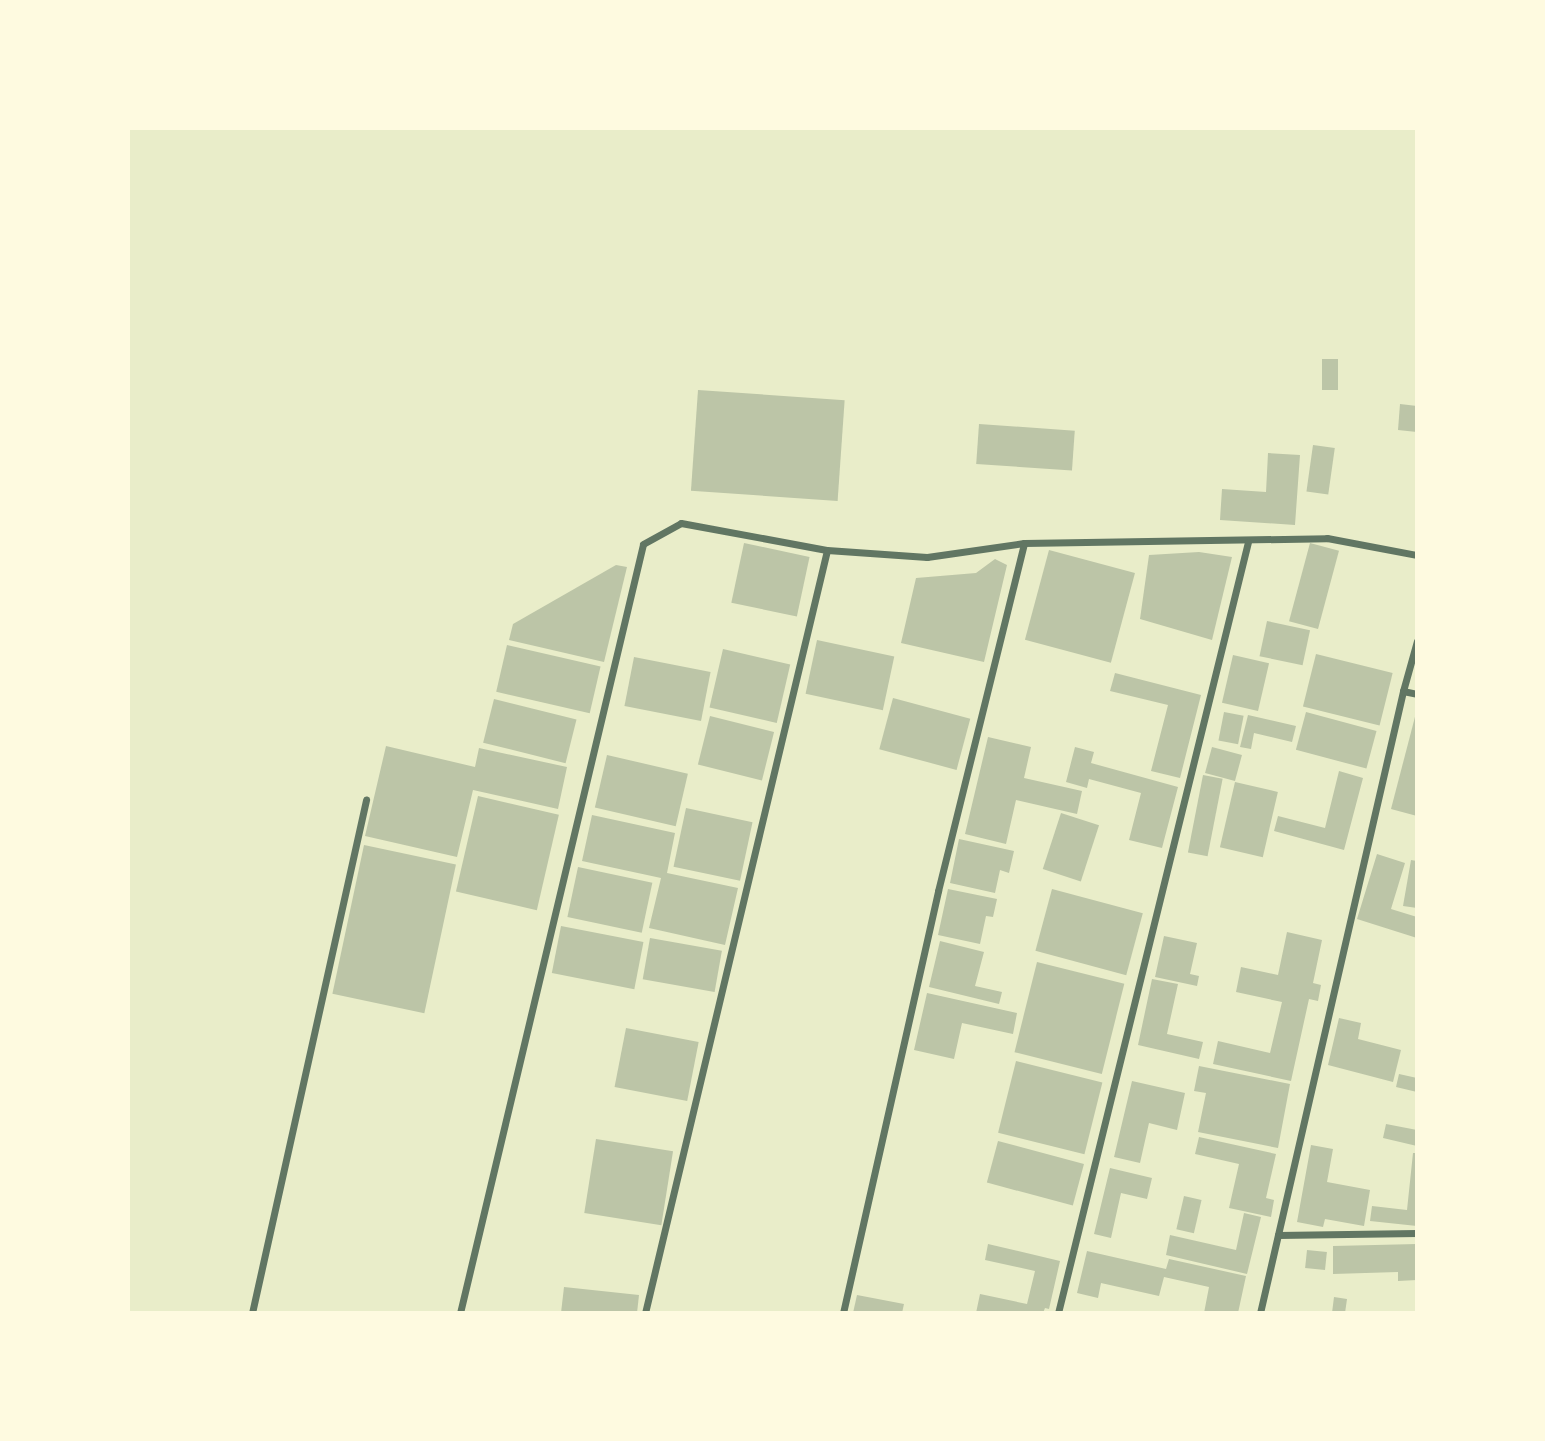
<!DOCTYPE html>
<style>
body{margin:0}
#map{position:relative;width:1545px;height:1441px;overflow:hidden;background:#e9edc9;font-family:"Crimson Pro",serif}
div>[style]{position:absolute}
.building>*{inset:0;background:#bcc5a7;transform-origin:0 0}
.minor>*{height:7px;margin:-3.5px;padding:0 3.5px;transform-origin:3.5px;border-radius:3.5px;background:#617663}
span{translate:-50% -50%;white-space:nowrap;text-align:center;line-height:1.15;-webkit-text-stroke:5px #fefae0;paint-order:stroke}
.frame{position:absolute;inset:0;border:130px solid #fefae0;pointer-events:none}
</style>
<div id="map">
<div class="building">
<i style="left:1322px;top:359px;width:16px;height:31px"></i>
<i style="left:698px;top:390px;width:147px;height:101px;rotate:4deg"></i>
<i style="clip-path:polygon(1400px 404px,1417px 406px,1417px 432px,1398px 430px)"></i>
<i style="left:979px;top:424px;width:96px;height:40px;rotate:4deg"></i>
<i style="left:1313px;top:445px;width:22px;height:47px;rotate:8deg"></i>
<i style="clip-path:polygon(1268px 453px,1300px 455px,1295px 525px,1220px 520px,1222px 489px,1266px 492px)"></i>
<i style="left:744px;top:543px;width:67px;height:61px;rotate:12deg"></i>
<i style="left:1310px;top:543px;width:30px;height:81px;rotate:15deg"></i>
<i style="left:1049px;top:550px;width:89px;height:93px;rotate:15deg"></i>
<i style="clip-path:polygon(1199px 552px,1232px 557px,1212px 640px,1140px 619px,1149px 555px)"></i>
<i style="clip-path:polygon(995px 559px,1007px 565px,984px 662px,901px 643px,916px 578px,976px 573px)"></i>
<i style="clip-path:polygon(616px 565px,627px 567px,604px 662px,509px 640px,513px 624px)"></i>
<i style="left:1267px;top:621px;width:44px;height:36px;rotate:12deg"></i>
<i style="left:817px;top:640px;width:79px;height:55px;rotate:12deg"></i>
<i style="left:507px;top:645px;width:96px;height:48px;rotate:13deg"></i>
<i style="left:723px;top:649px;width:69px;height:60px;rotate:13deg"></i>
<i style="left:1316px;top:654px;width:79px;height:54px;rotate:14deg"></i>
<i style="left:1233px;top:655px;width:37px;height:49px;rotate:13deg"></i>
<i style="left:634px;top:657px;width:78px;height:50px;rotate:11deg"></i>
<i style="clip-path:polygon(1115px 673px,1201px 695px,1180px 778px,1151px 771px,1168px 705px,1110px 691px)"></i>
<i style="left:893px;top:698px;width:80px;height:53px;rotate:15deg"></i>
<i style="left:494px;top:699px;width:85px;height:45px;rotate:14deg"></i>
<i style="left:1224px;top:712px;width:20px;height:29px;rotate:11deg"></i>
<i style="left:1306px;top:712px;width:73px;height:39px;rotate:15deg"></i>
<i style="clip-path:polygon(1416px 713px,1417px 713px,1417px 816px,1391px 809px)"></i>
<i style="clip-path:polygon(1248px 715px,1296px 726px,1292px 742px,1254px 733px,1251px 749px,1240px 747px)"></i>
<i style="left:710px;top:716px;width:66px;height:50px;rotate:14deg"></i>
<i style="clip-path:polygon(988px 737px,1031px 747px,1024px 778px,1082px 791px,1077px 814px,1016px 800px,1006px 844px,965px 834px)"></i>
<i style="clip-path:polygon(386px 746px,475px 767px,479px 748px,567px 767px,558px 809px,473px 790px,457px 857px,365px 836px)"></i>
<i style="clip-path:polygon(1075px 747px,1094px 752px,1091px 763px,1178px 787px,1162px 848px,1129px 840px,1141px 793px,1089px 779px,1087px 788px,1066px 782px)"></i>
<i style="left:1212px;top:747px;width:31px;height:27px;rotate:15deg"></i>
<i style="left:607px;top:755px;width:83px;height:54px;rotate:13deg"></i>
<i style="clip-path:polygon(1339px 771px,1363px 778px,1344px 850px,1274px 831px,1278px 816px,1325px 828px)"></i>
<i style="left:1203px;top:775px;width:20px;height:79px;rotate:11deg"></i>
<i style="left:1235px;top:782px;width:44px;height:67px;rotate:13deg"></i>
<i style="left:478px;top:796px;width:83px;height:98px;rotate:13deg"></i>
<i style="left:686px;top:808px;width:68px;height:60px;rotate:12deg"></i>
<i style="left:1061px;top:813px;width:40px;height:59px;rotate:18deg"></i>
<i style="clip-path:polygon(592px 815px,675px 833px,667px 873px,738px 888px,725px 945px,649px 928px,661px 878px,582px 861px)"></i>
<i style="clip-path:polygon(959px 839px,1014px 851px,1009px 873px,1000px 870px,995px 893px,950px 883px)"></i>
<i style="left:364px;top:845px;width:94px;height:152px;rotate:12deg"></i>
<i style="clip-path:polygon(1377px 854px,1405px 863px,1391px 909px,1417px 917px,1417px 938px,1357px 919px)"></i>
<i style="clip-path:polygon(1411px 860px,1417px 861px,1417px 908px,1403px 906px)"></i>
<i style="left:578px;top:867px;width:76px;height:51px;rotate:12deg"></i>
<i style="clip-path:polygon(948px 889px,997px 899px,993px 917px,986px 916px,980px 944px,938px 935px)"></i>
<i style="left:1052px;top:889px;width:94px;height:64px;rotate:15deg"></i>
<i style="left:561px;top:926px;width:84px;height:48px;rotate:11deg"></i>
<i style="clip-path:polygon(1287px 932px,1322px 940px,1313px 983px,1321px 985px,1318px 1001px,1309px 999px,1291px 1081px,1213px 1064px,1218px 1041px,1270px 1053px,1282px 1002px,1236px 992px,1241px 967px,1278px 975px)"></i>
<i style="clip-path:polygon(1164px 936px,1197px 943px,1190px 974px,1199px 976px,1197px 986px,1155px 977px)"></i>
<i style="left:650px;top:938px;width:73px;height:42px;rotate:10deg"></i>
<i style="clip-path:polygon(940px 941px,984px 952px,975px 986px,1002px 992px,999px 1004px,929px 987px)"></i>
<i style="left:1037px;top:962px;width:90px;height:93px;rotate:14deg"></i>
<i style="clip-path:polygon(1152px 979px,1178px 984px,1167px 1034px,1203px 1042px,1199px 1059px,1138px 1045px)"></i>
<i style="clip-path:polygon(927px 993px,1017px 1013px,1013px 1034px,962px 1023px,954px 1059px,914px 1050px)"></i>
<i style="clip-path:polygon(1339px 1018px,1361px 1023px,1358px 1039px,1401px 1050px,1393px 1082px,1328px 1065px)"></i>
<i style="left:626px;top:1028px;width:74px;height:60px;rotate:11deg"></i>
<i style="left:1016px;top:1061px;width:89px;height:74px;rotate:14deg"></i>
<i style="clip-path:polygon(1199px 1066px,1290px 1084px,1278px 1148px,1198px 1132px,1206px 1093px,1194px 1091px)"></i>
<i style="clip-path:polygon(1399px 1074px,1417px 1078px,1417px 1092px,1396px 1087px)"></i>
<i style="clip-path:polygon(1132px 1081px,1185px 1093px,1177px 1130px,1149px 1123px,1140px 1163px,1114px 1157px)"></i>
<i style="clip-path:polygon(1386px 1124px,1417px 1130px,1417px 1146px,1383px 1138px)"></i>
<i style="clip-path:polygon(1199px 1137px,1276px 1154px,1266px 1198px,1274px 1200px,1271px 1217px,1229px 1208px,1239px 1164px,1195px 1154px)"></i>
<i style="left:596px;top:1139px;width:78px;height:75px;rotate:9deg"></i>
<i style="left:998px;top:1141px;width:89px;height:43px;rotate:15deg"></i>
<i style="clip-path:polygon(1311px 1145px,1333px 1149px,1327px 1182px,1370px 1190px,1364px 1226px,1325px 1219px,1323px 1227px,1297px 1222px)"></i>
<i style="clip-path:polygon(1413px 1153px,1417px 1153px,1417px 1226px,1370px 1221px,1372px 1206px,1407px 1210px)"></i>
<i style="clip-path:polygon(1110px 1168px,1152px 1178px,1147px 1199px,1121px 1193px,1111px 1238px,1094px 1234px)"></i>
<i style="left:1184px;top:1196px;width:18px;height:34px;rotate:13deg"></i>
<i style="clip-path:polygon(1244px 1213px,1261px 1217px,1247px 1274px,1166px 1255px,1170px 1235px,1236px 1250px)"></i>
<i style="clip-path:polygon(988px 1244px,1060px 1261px,1049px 1309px,1045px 1308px,1043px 1313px,976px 1313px,980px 1294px,1027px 1304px,1035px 1271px,985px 1260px)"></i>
<i style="clip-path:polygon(1417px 1244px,1417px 1280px,1398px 1281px,1398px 1272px,1333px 1274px,1333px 1246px)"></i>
<i style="left:1307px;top:1250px;width:20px;height:18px;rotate:6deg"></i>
<i style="clip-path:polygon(1087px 1251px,1166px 1269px,1169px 1259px,1246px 1276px,1238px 1313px,1204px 1313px,1209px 1287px,1164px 1277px,1159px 1296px,1101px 1283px,1098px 1298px,1077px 1293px)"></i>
<i style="clip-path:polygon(564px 1287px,639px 1295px,637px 1313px,561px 1313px)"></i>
<i style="clip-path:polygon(857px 1295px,904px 1304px,902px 1313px,853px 1313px)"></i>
<i style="clip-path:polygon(1334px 1297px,1347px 1299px,1345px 1313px,1332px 1313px)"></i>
</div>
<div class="minor">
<i style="left:1403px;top:691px;width:52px;rotate:-74.4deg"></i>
<i style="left:1278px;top:1235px;width:139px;rotate:-0.8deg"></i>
<i style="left:252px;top:1313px;width:526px;rotate:-77.47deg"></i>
<i style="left:460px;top:1313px;width:790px;rotate:-76.61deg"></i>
<i style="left:643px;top:544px;width:43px;rotate:-28.9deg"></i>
<i style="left:681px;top:523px;width:148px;rotate:10.5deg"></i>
<i style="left:645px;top:1313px;width:784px;rotate:-76.58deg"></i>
<i style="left:827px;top:550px;width:100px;rotate:4deg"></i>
<i style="left:927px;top:557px;width:98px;rotate:-8.2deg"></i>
<i style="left:843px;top:1313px;width:433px;rotate:-77.3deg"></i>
<i style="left:938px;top:891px;width:358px;rotate:-76.1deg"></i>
<i style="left:1024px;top:543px;width:303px;rotate:-0.9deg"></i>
<i style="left:1327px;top:538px;width:92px;rotate:10.7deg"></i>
<i style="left:1058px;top:1313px;width:794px;rotate:-76.16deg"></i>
<i style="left:1260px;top:1313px;width:638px;rotate:-77.05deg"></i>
<i style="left:1403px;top:691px;width:14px;rotate:12deg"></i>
</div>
<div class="frame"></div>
</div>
